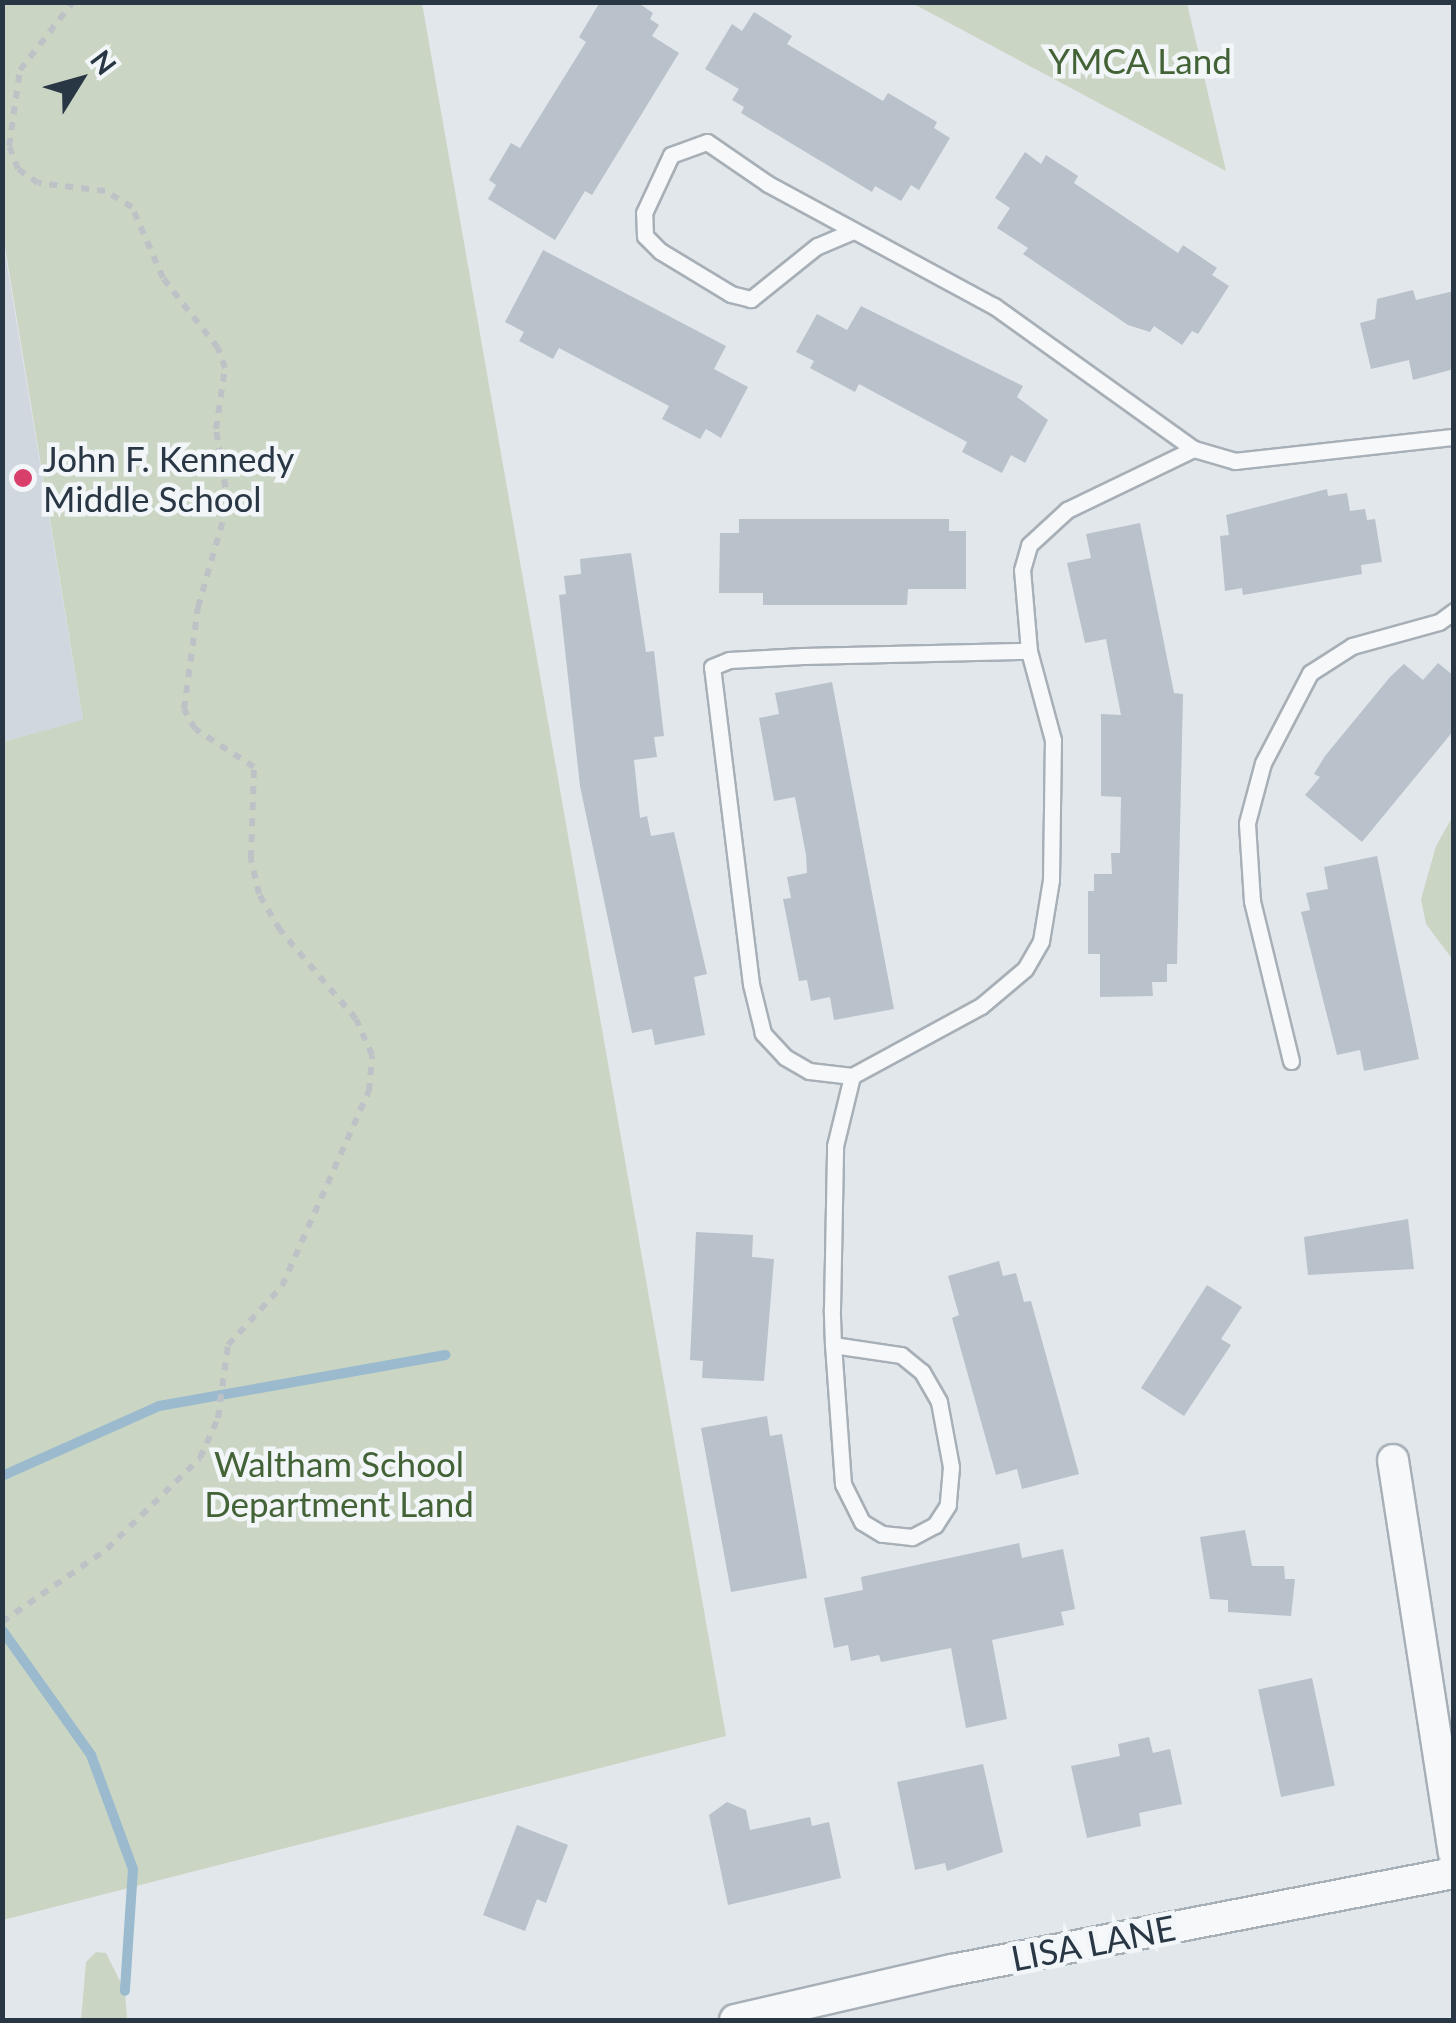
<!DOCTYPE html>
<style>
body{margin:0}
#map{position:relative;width:1456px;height:2023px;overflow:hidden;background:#e2e7ec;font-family:Lato,sans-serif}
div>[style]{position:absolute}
.built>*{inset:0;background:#d0d7de}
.green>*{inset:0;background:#cad6c3}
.stream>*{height:10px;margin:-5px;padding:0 5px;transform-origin:5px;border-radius:5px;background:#9bbace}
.building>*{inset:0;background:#b9c1ca;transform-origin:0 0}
.path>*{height:6px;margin-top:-3px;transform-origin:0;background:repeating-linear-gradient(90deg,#bdc2c7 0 8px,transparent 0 16px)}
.roads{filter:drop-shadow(2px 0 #a7afb7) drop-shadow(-2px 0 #a7afb7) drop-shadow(0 2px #a7afb7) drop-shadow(0 -2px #a7afb7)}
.service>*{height:15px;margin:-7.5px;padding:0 7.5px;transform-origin:7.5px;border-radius:7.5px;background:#f6f8fa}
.minor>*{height:30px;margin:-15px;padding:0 15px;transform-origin:15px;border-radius:15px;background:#f6f8fa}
.dots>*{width:28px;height:28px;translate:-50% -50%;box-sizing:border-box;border:5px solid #f2f6f9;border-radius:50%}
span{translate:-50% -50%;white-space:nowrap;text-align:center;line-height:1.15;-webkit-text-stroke:9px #f2f6f9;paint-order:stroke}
.park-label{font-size:35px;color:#436235}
.poi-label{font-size:35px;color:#293745}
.left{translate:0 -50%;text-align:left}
.street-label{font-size:35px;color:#293745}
.frame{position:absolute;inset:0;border:5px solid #293745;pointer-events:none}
.north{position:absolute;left:30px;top:30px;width:100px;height:100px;-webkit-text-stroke:8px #f2f6f9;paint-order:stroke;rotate:53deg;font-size:28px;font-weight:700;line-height:40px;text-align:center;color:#293745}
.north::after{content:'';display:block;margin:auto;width:35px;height:45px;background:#293745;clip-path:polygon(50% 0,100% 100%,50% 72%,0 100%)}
</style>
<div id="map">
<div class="built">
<i style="clip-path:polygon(2px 235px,83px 721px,3px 742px,2px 742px)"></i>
</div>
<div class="green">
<i style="clip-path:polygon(3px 2px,422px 3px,726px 1736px,3px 1920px,3px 742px,83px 720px,3px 235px)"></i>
<i style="clip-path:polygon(912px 3px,1187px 3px,1226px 171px)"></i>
<i style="clip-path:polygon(1453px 816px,1454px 960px,1453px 960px,1426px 924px,1421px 899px,1436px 846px)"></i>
<i style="clip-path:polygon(96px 1952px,106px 1953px,125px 1991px,127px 2020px,81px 2020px,86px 1962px)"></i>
</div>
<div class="stream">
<i style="left:2px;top:1476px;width:172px;rotate:-24deg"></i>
<i style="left:159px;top:1406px;width:291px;rotate:-10.1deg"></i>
<i style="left:2px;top:1630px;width:153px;rotate:54.5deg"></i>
<i style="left:91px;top:1755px;width:121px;rotate:69.8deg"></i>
<i style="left:133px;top:1869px;width:122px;rotate:93.8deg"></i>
</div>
<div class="building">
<i style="clip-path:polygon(600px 2px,637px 2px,653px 13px,650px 19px,659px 25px,652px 36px,679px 53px,592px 195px,585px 191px,555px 240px,488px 199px,496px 185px,489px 180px,511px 143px,520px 148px,586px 42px,579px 37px)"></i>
<i style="clip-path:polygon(754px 12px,792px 36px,787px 44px,883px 101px,888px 93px,937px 122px,934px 128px,950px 138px,919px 190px,911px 185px,901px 201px,875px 186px,872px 192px,741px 113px,744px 107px,732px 100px,739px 89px,705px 69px,732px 24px,742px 31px)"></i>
<i style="clip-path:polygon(1025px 152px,1041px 164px,1046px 155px,1078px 176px,1074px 183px,1178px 253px,1183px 245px,1217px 268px,1212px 275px,1229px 286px,1198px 334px,1192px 331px,1182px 345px,1154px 326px,1150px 332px,1128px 325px,1023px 254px,1028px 248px,997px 228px,1010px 208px,995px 198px)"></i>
<i style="clip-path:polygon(543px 250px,726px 346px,714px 369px,748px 387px,721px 438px,706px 429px,700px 439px,662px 419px,669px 406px,559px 348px,553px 359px,519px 341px,524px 332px,505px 322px)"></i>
<i style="clip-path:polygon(1413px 290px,1416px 300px,1454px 291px,1454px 369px,1413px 380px,1409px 360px,1371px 369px,1360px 323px,1375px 319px,1377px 299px)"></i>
<i style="clip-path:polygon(861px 306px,1023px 386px,1017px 397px,1048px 420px,1025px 463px,1011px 455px,1002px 473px,962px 452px,967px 442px,859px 384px,855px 392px,810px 368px,814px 361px,796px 352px,817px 314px,847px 330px)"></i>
<i style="clip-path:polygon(1327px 489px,1328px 496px,1347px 493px,1350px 511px,1365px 509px,1367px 520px,1375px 519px,1382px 562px,1361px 565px,1362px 574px,1243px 595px,1242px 588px,1225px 591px,1220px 536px,1229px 535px,1226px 515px)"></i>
<i style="clip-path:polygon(739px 519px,949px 519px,949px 531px,966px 531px,966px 589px,908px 589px,907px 605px,763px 605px,763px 593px,719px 593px,720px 533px,739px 533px)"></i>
<i style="clip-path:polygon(1140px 523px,1174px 693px,1183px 694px,1177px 964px,1167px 964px,1167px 982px,1152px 982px,1153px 996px,1100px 997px,1100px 954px,1088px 954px,1088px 891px,1094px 891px,1094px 874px,1112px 874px,1111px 853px,1120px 853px,1121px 797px,1101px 796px,1101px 714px,1121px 715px,1106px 639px,1085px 643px,1067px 563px,1091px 558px,1086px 534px)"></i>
<i style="clip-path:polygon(631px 553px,646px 652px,654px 651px,664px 736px,654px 737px,657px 757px,634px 760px,640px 818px,647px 816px,651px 836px,674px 832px,707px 974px,694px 977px,705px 1035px,655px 1045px,652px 1029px,632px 1033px,580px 786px,559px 595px,566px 594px,564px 576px,581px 574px,580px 559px)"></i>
<i style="clip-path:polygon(1438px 663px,1454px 676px,1454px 730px,1362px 842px,1305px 795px,1320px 777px,1314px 774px,1325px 756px,1390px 677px,1404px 664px,1423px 680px)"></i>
<i style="clip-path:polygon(832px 682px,894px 1009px,834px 1020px,830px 997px,811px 1001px,807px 980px,799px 981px,783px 899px,791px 898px,787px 877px,807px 873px,806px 855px,795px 797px,774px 801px,759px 718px,779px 714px,775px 693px)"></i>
<i style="clip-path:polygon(1377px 856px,1419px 1059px,1364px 1071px,1360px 1050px,1337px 1055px,1301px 912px,1310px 910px,1306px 893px,1328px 889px,1324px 867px)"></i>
<i style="clip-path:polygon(1408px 1219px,1414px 1269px,1308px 1275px,1304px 1237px)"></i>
<i style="clip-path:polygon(696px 1232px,753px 1235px,752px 1257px,774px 1259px,764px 1381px,702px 1378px,703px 1361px,690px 1360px)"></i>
<i style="clip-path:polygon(999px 1261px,1003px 1276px,1016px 1273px,1024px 1302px,1031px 1301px,1079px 1474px,1022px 1489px,1017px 1469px,996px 1475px,952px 1318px,959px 1315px,948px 1276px)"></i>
<i style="clip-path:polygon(1207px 1285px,1242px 1307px,1221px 1339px,1231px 1345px,1184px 1416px,1141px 1388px)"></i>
<i style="clip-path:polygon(767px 1416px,770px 1436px,782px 1434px,807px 1578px,731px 1592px,701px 1428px)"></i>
<i style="clip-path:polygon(1245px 1530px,1252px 1566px,1284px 1566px,1285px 1579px,1295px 1579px,1291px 1616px,1228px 1612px,1228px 1600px,1210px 1599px,1200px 1537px)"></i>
<i style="clip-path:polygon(1019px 1543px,1022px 1558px,1063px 1549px,1075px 1609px,1061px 1612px,1064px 1625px,992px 1640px,1007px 1719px,966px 1728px,951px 1648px,881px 1662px,879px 1655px,851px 1661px,848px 1645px,834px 1648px,824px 1598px,863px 1590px,861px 1577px)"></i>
<i style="left:1312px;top:1678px;width:110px;height:55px;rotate:78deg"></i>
<i style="clip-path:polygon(1149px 1737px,1153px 1753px,1170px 1749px,1182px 1804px,1139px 1813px,1141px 1826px,1087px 1838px,1071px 1766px,1120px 1756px,1118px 1744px)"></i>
<i style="clip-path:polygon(983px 1764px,1003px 1852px,947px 1871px,945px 1863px,915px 1870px,897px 1782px)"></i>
<i style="clip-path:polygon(727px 1802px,746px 1810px,750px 1830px,810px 1817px,812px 1826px,829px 1822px,841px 1878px,728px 1905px,709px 1815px)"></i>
<i style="clip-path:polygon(517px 1825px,568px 1845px,546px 1903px,537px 1899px,525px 1931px,483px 1915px)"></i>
</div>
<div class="path">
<i style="left:2px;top:1622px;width:128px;rotate:-34.8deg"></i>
<i style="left:107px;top:1549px;width:130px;rotate:-44.4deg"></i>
<i style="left:200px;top:1458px;width:44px;rotate:-65.8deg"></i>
<i style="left:218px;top:1418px;width:74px;rotate:-82.2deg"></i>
<i style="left:228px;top:1345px;width:80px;rotate:-47.5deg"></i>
<i style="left:282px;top:1286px;width:214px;rotate:-66deg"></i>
<i style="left:369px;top:1091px;width:36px;rotate:-85deg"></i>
<i style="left:372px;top:1055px;width:39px;rotate:-114deg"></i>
<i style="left:356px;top:1019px;width:117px;rotate:-130.5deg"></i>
<i style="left:280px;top:930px;width:42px;rotate:-120.3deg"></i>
<i style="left:259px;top:894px;width:37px;rotate:-103deg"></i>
<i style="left:251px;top:858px;width:91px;rotate:-88.1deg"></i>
<i style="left:254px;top:767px;width:70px;rotate:-147.2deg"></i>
<i style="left:195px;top:729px;width:23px;rotate:-119deg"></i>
<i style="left:184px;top:709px;width:103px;rotate:-82.2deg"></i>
<i style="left:198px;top:607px;width:108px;rotate:-73.9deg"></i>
<i style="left:228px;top:503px;width:75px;rotate:-99.2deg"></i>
<i style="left:216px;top:429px;width:62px;rotate:-81.6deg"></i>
<i style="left:225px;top:368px;width:21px;rotate:-109deg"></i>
<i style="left:218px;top:348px;width:89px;rotate:-128.2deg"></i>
<i style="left:163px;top:278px;width:77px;rotate:-113.6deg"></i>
<i style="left:132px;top:207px;width:31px;rotate:-149deg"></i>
<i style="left:105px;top:191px;width:67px;rotate:-173.2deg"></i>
<i style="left:38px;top:183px;width:24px;rotate:-145deg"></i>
<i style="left:18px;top:169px;width:25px;rotate:-111deg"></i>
<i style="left:9px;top:146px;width:77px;rotate:-81.8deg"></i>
<i style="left:20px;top:70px;width:86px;rotate:-52.1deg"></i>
</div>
<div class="roads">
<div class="service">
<i style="left:853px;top:231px;width:39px;rotate:157deg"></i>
<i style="left:817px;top:246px;width:85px;rotate:141.2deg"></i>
<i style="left:751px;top:299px;width:21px;rotate:-166deg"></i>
<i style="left:731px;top:294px;width:83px;rotate:-148.8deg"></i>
<i style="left:660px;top:251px;width:21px;rotate:-135deg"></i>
<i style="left:645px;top:236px;width:23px;rotate:-92deg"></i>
<i style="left:644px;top:213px;width:64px;rotate:-65deg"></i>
<i style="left:671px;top:155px;width:38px;rotate:-20deg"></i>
<i style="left:707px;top:142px;width:74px;rotate:34.5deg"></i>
<i style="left:768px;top:184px;width:257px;rotate:28.4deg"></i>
<i style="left:994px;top:306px;width:246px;rotate:35.6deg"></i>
<i style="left:1291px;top:1061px;width:165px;rotate:-103.7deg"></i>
<i style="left:1252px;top:901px;width:78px;rotate:-93.7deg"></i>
<i style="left:1247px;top:823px;width:62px;rotate:-75.1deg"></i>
<i style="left:1263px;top:763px;width:102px;rotate:-62.4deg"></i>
<i style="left:1310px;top:673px;width:50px;rotate:-32.7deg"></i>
<i style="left:1352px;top:646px;width:90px;rotate:-15.4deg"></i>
<i style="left:1439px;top:622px;width:19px;rotate:-36deg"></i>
<i style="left:852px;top:1076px;width:43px;rotate:-173.4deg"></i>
<i style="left:809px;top:1071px;width:28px;rotate:-150deg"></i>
<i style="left:785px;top:1057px;width:33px;rotate:-133deg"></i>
<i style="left:763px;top:1033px;width:50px;rotate:-103.8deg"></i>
<i style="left:751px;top:984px;width:319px;rotate:-97deg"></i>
<i style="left:712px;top:667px;width:18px;rotate:-22deg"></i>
<i style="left:729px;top:660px;width:74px;rotate:-3.1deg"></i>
<i style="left:803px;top:656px;width:226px;rotate:-1.3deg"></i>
<i style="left:833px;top:1345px;width:69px;rotate:8.4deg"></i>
<i style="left:901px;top:1355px;width:27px;rotate:39deg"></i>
<i style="left:922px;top:1372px;width:34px;rotate:60deg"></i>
<i style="left:939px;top:1402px;width:66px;rotate:79.5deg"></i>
<i style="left:951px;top:1467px;width:38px;rotate:95deg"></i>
<i style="left:948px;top:1505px;width:24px;rotate:123deg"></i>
<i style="left:935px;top:1525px;width:26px;rotate:152deg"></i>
<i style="left:912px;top:1537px;width:30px;rotate:-174deg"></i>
<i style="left:882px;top:1534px;width:23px;rotate:-149deg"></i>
<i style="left:862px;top:1522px;width:42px;rotate:-116.6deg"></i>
<i style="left:843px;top:1484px;width:139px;rotate:-94.1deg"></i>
<i style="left:833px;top:1345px;width:36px;rotate:-92deg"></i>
<i style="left:832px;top:1309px;width:163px;rotate:-88.9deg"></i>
<i style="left:835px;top:1146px;width:72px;rotate:-76.3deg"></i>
<i style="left:852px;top:1076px;width:147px;rotate:-28.5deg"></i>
<i style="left:981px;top:1006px;width:57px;rotate:-40.1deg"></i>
<i style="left:1025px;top:969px;width:32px;rotate:-60deg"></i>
<i style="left:1041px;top:941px;width:62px;rotate:-80.7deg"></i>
<i style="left:1051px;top:880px;width:140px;rotate:-89.2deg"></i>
<i style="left:1053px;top:740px;width:92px;rotate:-105.1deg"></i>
<i style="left:1029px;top:651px;width:81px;rotate:-94.9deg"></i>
<i style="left:1022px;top:570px;width:26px;rotate:-74deg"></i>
<i style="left:1029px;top:545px;width:52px;rotate:-42.6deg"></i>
<i style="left:1067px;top:510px;width:141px;rotate:-25.7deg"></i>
<i style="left:1194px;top:449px;width:43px;rotate:16.3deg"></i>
<i style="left:1235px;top:461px;width:220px;rotate:-6.3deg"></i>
</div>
<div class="minor">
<i style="left:1393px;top:1460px;width:398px;rotate:81.2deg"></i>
<i style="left:735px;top:2020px;width:223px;rotate:-13deg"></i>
<i style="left:952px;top:1970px;width:511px;rotate:-10.94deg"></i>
</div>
</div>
<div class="dots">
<i style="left:23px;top:478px;background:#d93f6b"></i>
</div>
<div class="park-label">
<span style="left:1140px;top:60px">YMCA Land</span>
<span style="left:339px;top:1483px">Waltham School<br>Department Land</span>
</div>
<div class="poi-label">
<span class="left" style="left:43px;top:478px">John F. Kennedy<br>Middle School</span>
</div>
<div class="street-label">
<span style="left:1093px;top:1942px;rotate:-11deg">LISA LANE</span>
</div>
<div class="frame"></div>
<div class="north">N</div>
</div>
